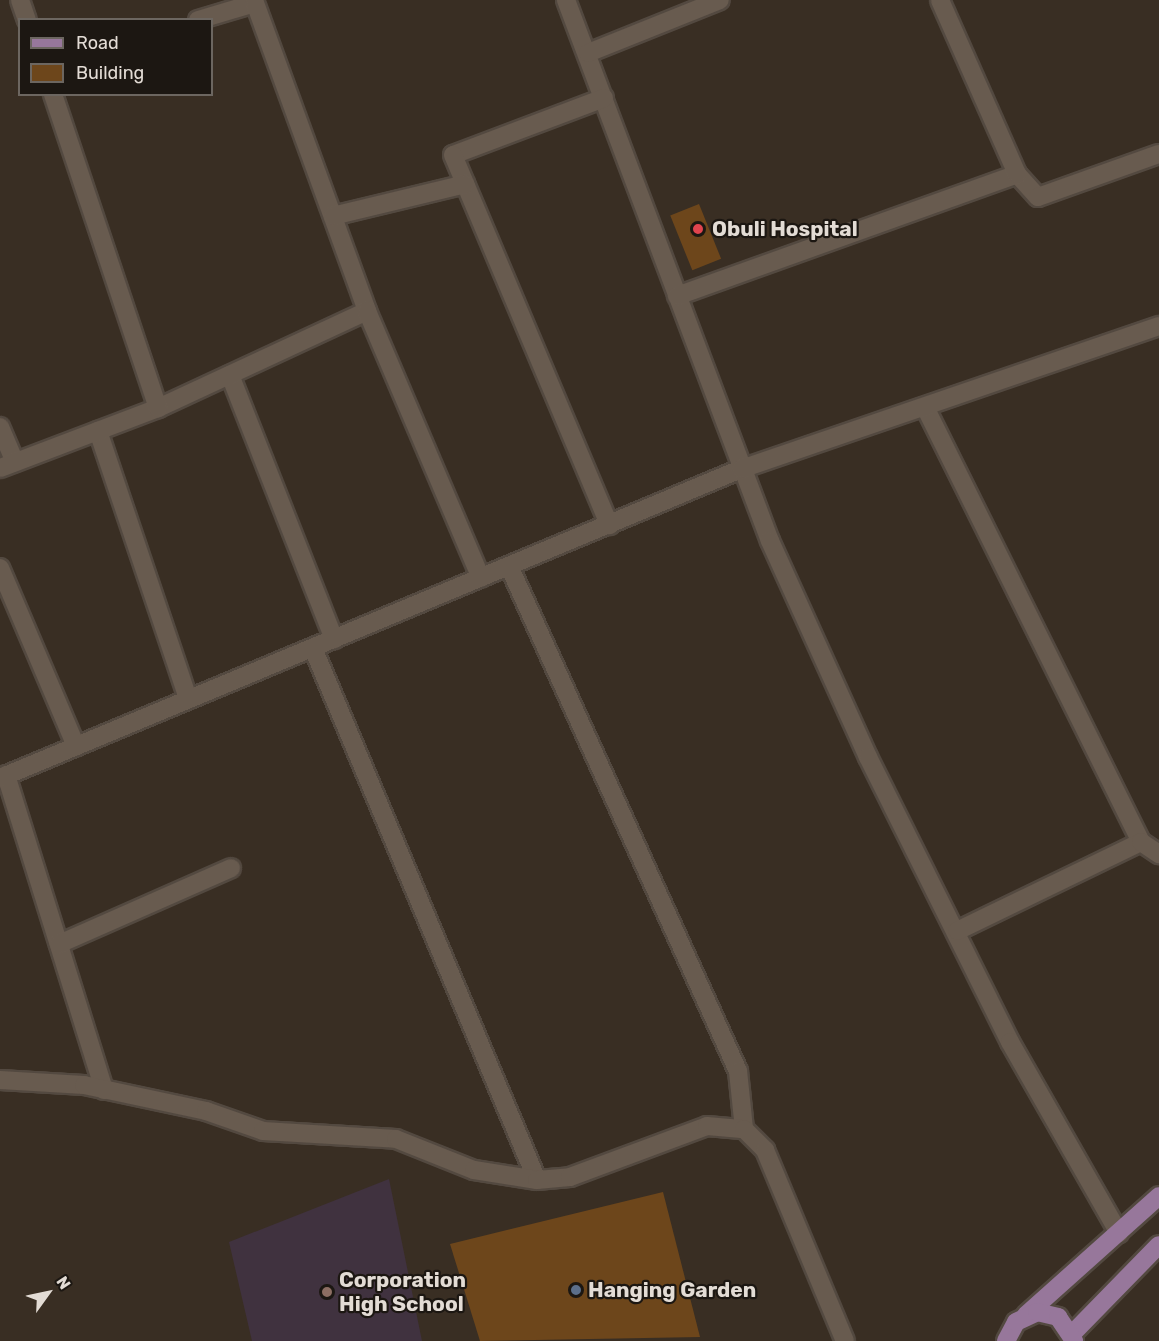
<!DOCTYPE html>
<style>
body{margin:0}
#map{position:relative;width:1159px;height:1341px;overflow:hidden;background:#392e23;font-family:Rubik,sans-serif}
div>[style]{position:absolute}
.education>*{inset:0;background:#40323f}
.building>*{inset:0;background:#6d461b;transform-origin:0 0}
.roads{filter:drop-shadow(2px 0 #534940) drop-shadow(-2px 0 #534940) drop-shadow(0 2px #534940) drop-shadow(0 -2px #534940)}
.minor>*{height:18px;margin:-9px;padding:0 9px;transform-origin:9px;border-radius:9px;background:#685b4f}
.major>*{height:18px;margin:-9px;padding:0 9px;transform-origin:9px;border-radius:9px;background:#97779b}
.dots>*{width:16px;height:16px;translate:-50% -50%;box-sizing:border-box;border:3px solid #1c1712;border-radius:50%}
span{translate:-50% -50%;white-space:nowrap;text-align:center;line-height:1.15;-webkit-text-stroke:4.5px #1c1712;paint-order:stroke}
.poi-label{font-size:21px;color:#e3dcd5;font-weight:700}
.left{translate:0 -50%;text-align:left}
.legend{position:absolute;left:18px;top:18px;width:195px;height:78px;box-sizing:border-box;background:#1c1712;border:2px solid #6c6660;margin:0;padding:8px 10px;list-style:none;font-size:18px;color:#e3dcd5}
.legend li{display:flex;align-items:center;gap:12px;height:30px}
.legend b{width:30px;border:2px solid #6c6660}
.north{position:absolute;left:18px;top:1263px;width:60px;height:60px;-webkit-text-stroke:4px #1c1712;paint-order:stroke;rotate:57deg;font-size:16px;font-weight:700;line-height:24px;text-align:center;color:#e3dcd5}
.north::after{content:'';display:block;margin:auto;width:21px;height:27px;background:#e3dcd5;clip-path:polygon(50% 0,100% 100%,50% 72%,0 100%)}
</style>
<div id="map">
<div class="education">
<i style="clip-path:polygon(389px 1179px,422px 1341px,252px 1341px,229px 1242px)"></i>
</div>
<div class="building">
<i style="left:699px;top:204px;width:59px;height:31px;rotate:68deg"></i>
<i style="clip-path:polygon(663px 1192px,700px 1337px,480px 1341px,450px 1244px)"></i>
</div>
<div class="roads">
<div class="minor">
<i style="left:20px;top:0;width:21px;rotate:71deg"></i>
<i style="left:566px;top:0;width:578px;rotate:69.34deg"></i>
<i style="left:770px;top:541px;width:237px;rotate:65.6deg"></i>
<i style="left:868px;top:757px;width:318px;rotate:63.5deg"></i>
<i style="left:1010px;top:1042px;width:220px;rotate:60.3deg"></i>
<i style="left:198px;top:20px;width:59px;rotate:-16.6deg"></i>
<i style="left:255px;top:3px;width:328px;rotate:70deg"></i>
<i style="left:588px;top:53px;width:142px;rotate:-21.9deg"></i>
<i style="left:604px;top:98px;width:161px;rotate:159.3deg"></i>
<i style="left:453px;top:155px;width:402px;rotate:67.1deg"></i>
<i style="left:1017px;top:174px;width:31px;rotate:48deg"></i>
<i style="left:1038px;top:197px;width:128px;rotate:-19.6deg"></i>
<i style="left:333px;top:216px;width:136px;rotate:-13.6deg"></i>
<i style="left:677px;top:296px;width:361px;rotate:-19.7deg"></i>
<i style="left:1017px;top:174px;width:190px;rotate:-113.9deg"></i>
<i style="left:230px;top:375px;width:284px;rotate:68.5deg"></i>
<i style="left:925px;top:407px;width:486px;rotate:63.6deg"></i>
<i style="left:1141px;top:842px;width:204px;rotate:154.2deg"></i>
<i style="left:158px;top:408px;width:230px;rotate:-24.9deg"></i>
<i style="left:367px;top:311px;width:290px;rotate:66.9deg"></i>
<i style="left:0;top:427px;width:38px;rotate:67deg"></i>
<i style="left:98px;top:431px;width:283px;rotate:71.4deg"></i>
<i style="left:0;top:468px;width:169px;rotate:-20.8deg"></i>
<i style="left:158px;top:408px;width:331px;rotate:-108.5deg"></i>
<i style="left:509px;top:566px;width:554px;rotate:65.61deg"></i>
<i style="left:738px;top:1071px;width:58px;rotate:84.1deg"></i>
<i style="left:0;top:568px;width:194px;rotate:66.9deg"></i>
<i style="left:313px;top:648px;width:577px;rotate:67.17deg"></i>
<i style="left:6px;top:775px;width:330px;rotate:72.7deg"></i>
<i style="left:0;top:778px;width:803px;rotate:-22.64deg"></i>
<i style="left:741px;top:469px;width:442px;rotate:-18.9deg"></i>
<i style="left:1141px;top:842px;width:22px;rotate:34deg"></i>
<i style="left:59px;top:944px;width:188px;rotate:-23.8deg"></i>
<i style="left:0;top:1080px;width:84px;rotate:3.4deg"></i>
<i style="left:84px;top:1085px;width:125px;rotate:12deg"></i>
<i style="left:206px;top:1111px;width:60px;rotate:19.3deg"></i>
<i style="left:263px;top:1131px;width:133px;rotate:3.4deg"></i>
<i style="left:396px;top:1139px;width:84px;rotate:21.7deg"></i>
<i style="left:474px;top:1170px;width:64px;rotate:9deg"></i>
<i style="left:537px;top:1180px;width:33px;rotate:-5deg"></i>
<i style="left:570px;top:1177px;width:146px;rotate:-20.4deg"></i>
<i style="left:707px;top:1126px;width:37px;rotate:5deg"></i>
<i style="left:744px;top:1129px;width:30px;rotate:45deg"></i>
<i style="left:765px;top:1150px;width:207px;rotate:67.3deg"></i>
</div>
<div class="major">
<i style="left:1026px;top:1315px;width:178px;rotate:-41.8deg"></i>
<i style="left:1072px;top:1334px;width:124px;rotate:-45.7deg"></i>
<i style="left:1006px;top:1341px;width:21px;rotate:-62deg"></i>
<i style="left:1016px;top:1322px;width:23px;rotate:-25deg"></i>
<i style="left:1037px;top:1312px;width:22px;rotate:13deg"></i>
<i style="left:1058px;top:1317px;width:29px;rotate:56deg"></i>
</div>
</div>
<div class="dots">
<i style="left:698px;top:229px;background:#e0444e"></i>
<i style="left:576px;top:1290px;background:#5c6f8a"></i>
<i style="left:327px;top:1292px;background:#8d6e63"></i>
</div>
<div class="poi-label">
<span class="left" style="left:712px;top:229px">Obuli Hospital</span>
<span class="left" style="left:339px;top:1292px">Corporation<br>High School</span>
<span class="left" style="left:588px;top:1290px">Hanging Garden</span>
</div>
<ul class="legend">
<li><b style="height:8px;background:#97779b"></b>Road</li>
<li><b style="height:16px;background:#6d461b"></b>Building</li>
</ul>
<div class="north">N</div>
</div>
